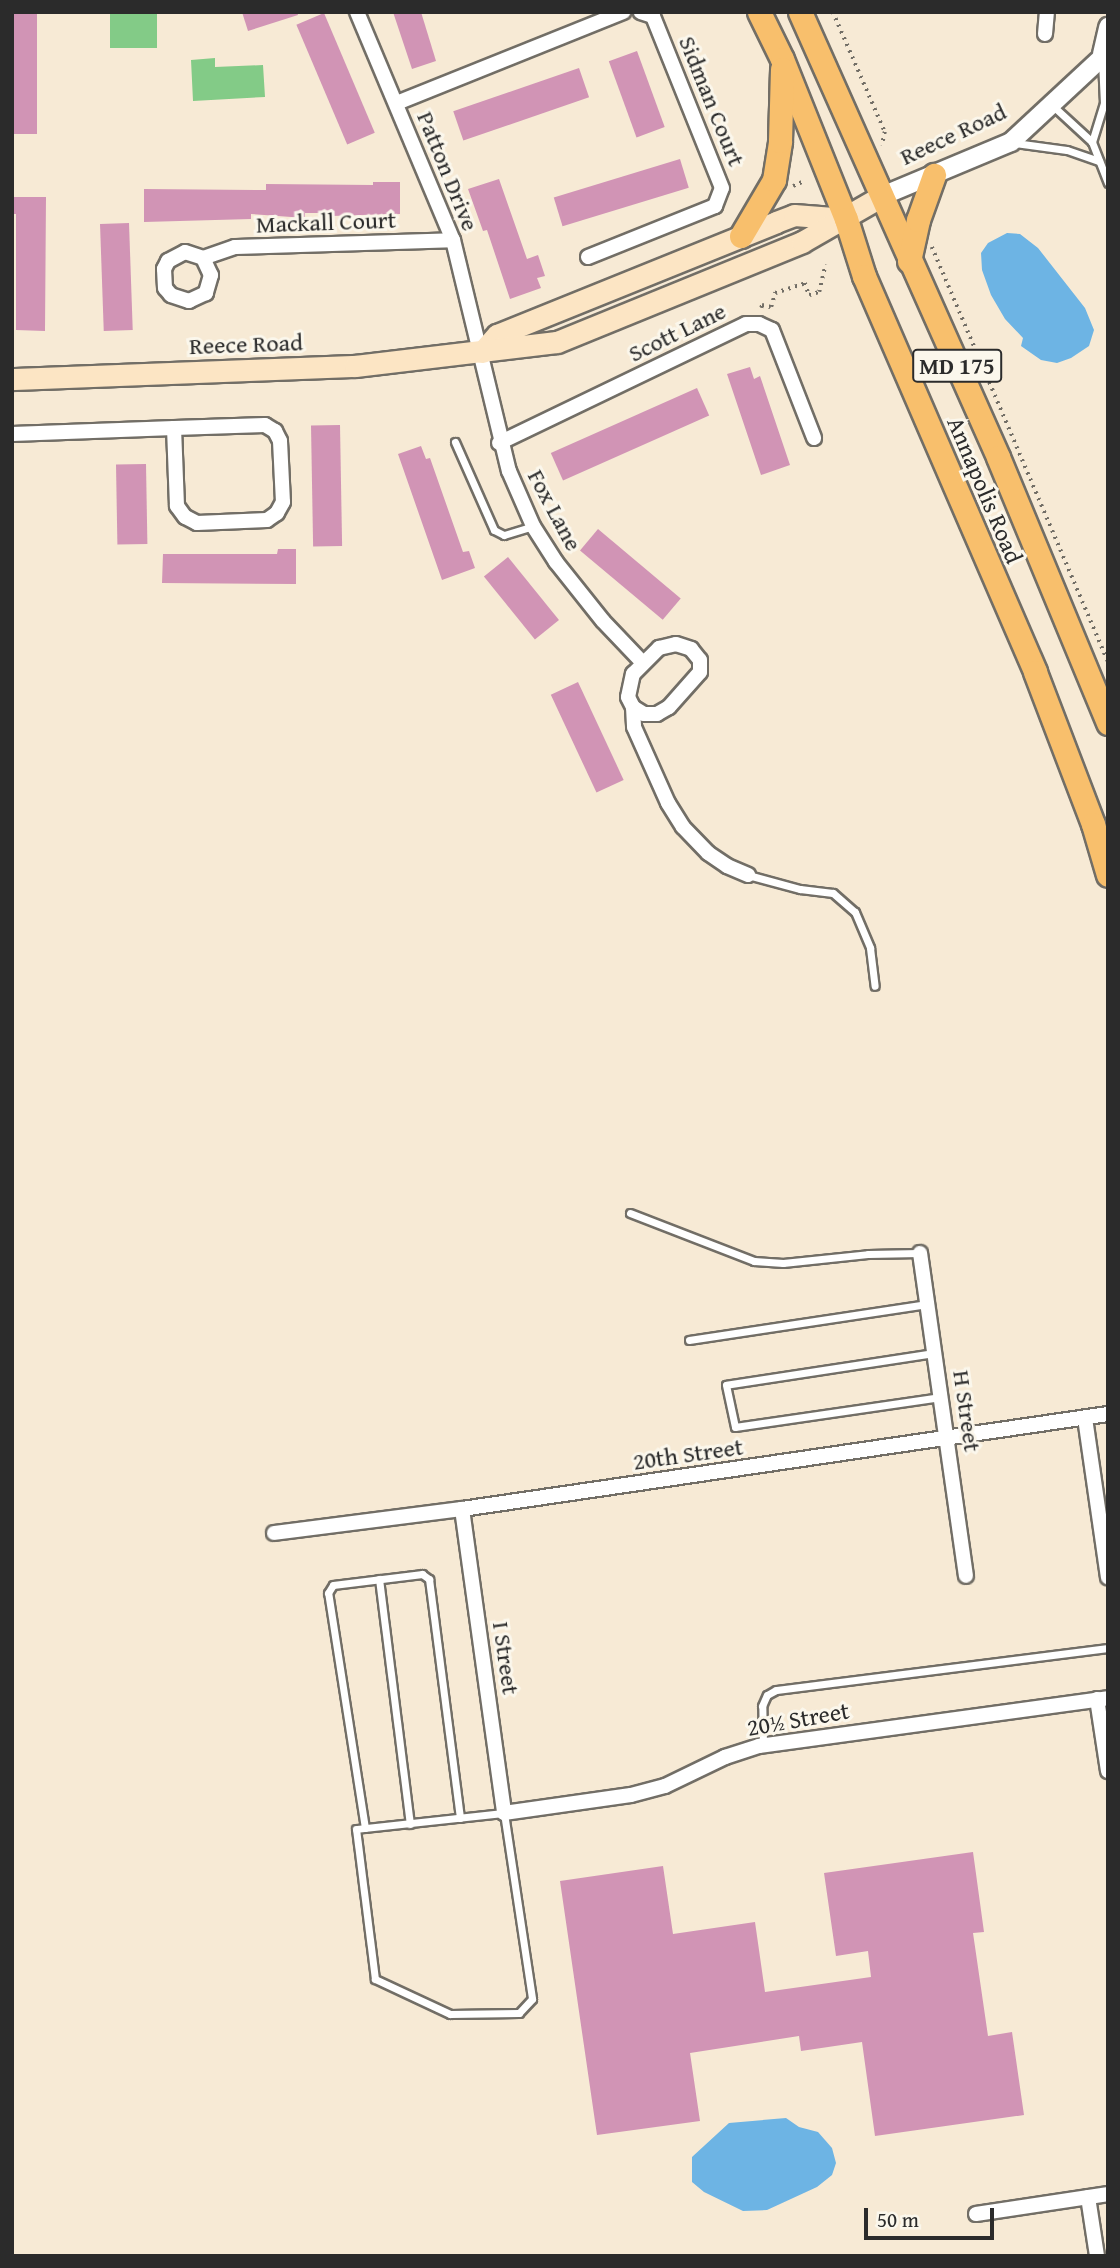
<!DOCTYPE html>
<meta charset="utf-8">
<style>
body{margin:0}
#map{position:relative;width:1120px;height:2268px;overflow:hidden;background:#f7ead5;font-family:"Gentium Book Plus",serif}
div>[style]{position:absolute}
.green>*{inset:0;background:#83cb87;transform-origin:0 0}
.water>*{inset:0;background:#6db4e4}
.building>*{inset:0;background:#d194b5;transform-origin:0 0}
.path>*{height:3.5px;margin-top:-1.75px;transform-origin:0;background:repeating-linear-gradient(90deg,#726e66 0 2px,transparent 0 7px)}
.roads{filter:drop-shadow(2px 0 #726e66) drop-shadow(-2px 0 #726e66) drop-shadow(0 2px #726e66) drop-shadow(0 -2px #726e66)}
.service>*{height:7px;margin:-3.5px;padding:0 3.5px;transform-origin:3.5px;border-radius:3.5px;background:#fff}
.minor>*{height:14px;margin:-7px;padding:0 7px;transform-origin:7px;border-radius:7px;background:#fff}
.tertiary>*{height:18px;margin:-9px;padding:0 9px;transform-origin:9px;border-radius:9px;background:#fff}
.secondary>*{height:21px;margin:-10.5px;padding:0 10.5px;transform-origin:10.5px;border-radius:10.5px;background:#fce5c4}
.primary>*{height:23px;margin:-11.5px;padding:0 11.5px;transform-origin:11.5px;border-radius:11.5px;background:#f8bf6c}
span{translate:-50% -50%;white-space:nowrap;text-align:center;line-height:1.15;-webkit-text-stroke:6px #fbf7ec;paint-order:stroke}
.shield-label span{padding:2px 5px;background:#fbf7ec;border:2px solid;border-radius:5px;-webkit-text-stroke-width:0}
.shield-label{font-size:23px;color:#2b2b2b;font-weight:700}
.street-label{font-size:24px;color:#2b2b2b}
.frame{position:absolute;inset:0;border:14px solid #2b2b2b;pointer-events:none}
.scale{position:absolute;left:864px;top:2208px;width:130px;height:32px;box-sizing:border-box;border:4px solid #2b2b2b;border-top:0;padding-left:9px;font-size:21px;line-height:24px;white-space:nowrap;color:#2b2b2b;-webkit-text-stroke:5px #fbf7ec;paint-order:stroke}
</style>
<div id="map">
<div class="green">
<i style="left:110px;top:12px;width:47px;height:36px"></i>
<i style="clip-path:polygon(215px 58px,215px 67px,263px 65px,265px 97px,193px 101px,191px 60px)"></i>
</div>
<div class="water">
<i style="clip-path:polygon(1007px 233px,1020px 234px,1038px 248px,1085px 308px,1094px 330px,1089px 346px,1071px 358px,1057px 363px,1041px 360px,1021px 346px,1023px 338px,1005px 319px,991px 295px,982px 270px,981px 253px,988px 243px)"></i>
<i style="clip-path:polygon(786px 2118px,799px 2127px,818px 2132px,832px 2148px,836px 2163px,832px 2175px,817px 2187px,767px 2210px,743px 2211px,704px 2192px,692px 2182px,692px 2157px,729px 2123px)"></i>
</div>
<div class="building">
<i style="left:12px;top:12px;width:25px;height:122px"></i>
<i style="clip-path:polygon(242px 12px,297px 12px,298px 15px,248px 31px)"></i>
<i style="clip-path:polygon(393px 12px,421px 12px,436px 61px,412px 69px)"></i>
<i style="left:324px;top:13px;width:130px;height:30px;rotate:67deg"></i>
<i style="left:637px;top:51px;width:81px;height:30px;rotate:70deg"></i>
<i style="left:579px;top:68px;width:31px;height:133px;rotate:71deg"></i>
<i style="left:680px;top:159px;width:30px;height:132px;rotate:73deg"></i>
<i style="clip-path:polygon(499px 179px,527px 259px,538px 255px,545px 276px,537px 278px,541px 288px,510px 299px,487px 230px,483px 231px,468px 189px)"></i>
<i style="clip-path:polygon(373px 182px,400px 182px,400px 214px,331px 216px,331px 213px,305px 213px,305px 218px,251px 214px,251px 219px,144px 222px,144px 189px,266px 190px,266px 184px,373px 185px)"></i>
<i style="clip-path:polygon(12px 197px,46px 197px,45px 331px,16px 330px,16px 214px,12px 214px)"></i>
<i style="left:129px;top:223px;width:107px;height:29px;rotate:88deg"></i>
<i style="clip-path:polygon(750px 367px,754px 379px,760px 376px,790px 465px,761px 475px,727px 374px)"></i>
<i style="left:697px;top:388px;width:30px;height:160px;rotate:66deg"></i>
<i style="left:340px;top:425px;width:121px;height:29px;rotate:89deg"></i>
<i style="clip-path:polygon(421px 446px,426px 459px,430px 458px,463px 552px,469px 551px,475px 568px,442px 580px,398px 454px)"></i>
<i style="left:146px;top:464px;width:80px;height:30px;rotate:89deg"></i>
<i style="left:598px;top:529px;width:108px;height:28px;rotate:40deg"></i>
<i style="clip-path:polygon(278px 549px,296px 549px,296px 584px,162px 583px,163px 554px,277px 554px)"></i>
<i style="left:508px;top:557px;width:81px;height:31px;rotate:51deg"></i>
<i style="left:578px;top:682px;width:108px;height:30px;rotate:65deg"></i>
<i style="clip-path:polygon(973px 1852px,984px 1932px,973px 1933px,988px 2036px,1012px 2032px,1024px 2115px,875px 2136px,862px 2042px,801px 2051px,799px 2036px,690px 2053px,700px 2121px,597px 2135px,560px 1881px,663px 1866px,673px 1934px,755px 1922px,765px 1992px,871px 1977px,868px 1951px,836px 1956px,824px 1873px)"></i>
</div>
<div class="path">
<i style="left:833px;top:12px;width:131px;rotate:66.6deg"></i>
<i style="left:885px;top:132px;width:14px;rotate:102deg"></i>
<i style="left:793px;top:186px;width:12px;rotate:-24deg"></i>
<i style="left:932px;top:247px;width:450px;rotate:67deg"></i>
<i style="left:761px;top:308px;width:3px;rotate:-72deg"></i>
<i style="left:762px;top:305px;width:9px;rotate:13deg"></i>
<i style="left:771px;top:307px;width:15px;rotate:-74deg"></i>
<i style="left:775px;top:293px;width:32px;rotate:-18deg"></i>
<i style="left:805px;top:283px;width:13px;rotate:72deg"></i>
<i style="left:809px;top:295px;width:10px;rotate:-17deg"></i>
<i style="left:819px;top:292px;width:28px;rotate:-77deg"></i>
</div>
<div class="roads">
<div class="service">
<i style="left:1053px;top:106px;width:53px;rotate:42.7deg"></i>
<i style="left:1092px;top:142px;width:44px;rotate:68.7deg"></i>
<i style="left:1092px;top:142px;width:41px;rotate:-72.9deg"></i>
<i style="left:1104px;top:103px;width:42px;rotate:-92.7deg"></i>
<i style="left:1015px;top:143px;width:52px;rotate:7.7deg"></i>
<i style="left:1067px;top:150px;width:34px;rotate:19deg"></i>
<i style="left:455px;top:442px;width:96px;rotate:66.1deg"></i>
<i style="left:494px;top:530px;width:11px;rotate:27deg"></i>
<i style="left:504px;top:535px;width:30px;rotate:-17deg"></i>
<i style="left:748px;top:875px;width:54px;rotate:15.1deg"></i>
<i style="left:800px;top:889px;width:33px;rotate:7deg"></i>
<i style="left:833px;top:893px;width:29px;rotate:41deg"></i>
<i style="left:855px;top:912px;width:39px;rotate:67deg"></i>
<i style="left:870px;top:948px;width:38px;rotate:83deg"></i>
<i style="left:630px;top:1213px;width:133px;rotate:21.2deg"></i>
<i style="left:754px;top:1261px;width:29px;rotate:4deg"></i>
<i style="left:783px;top:1263px;width:85px;rotate:-6deg"></i>
<i style="left:868px;top:1254px;width:52px;rotate:-1.1deg"></i>
<i style="left:689px;top:1340px;width:241px;rotate:-8.6deg"></i>
<i style="left:934px;top:1353px;width:210px;rotate:171.3deg"></i>
<i style="left:726px;top:1385px;width:43px;rotate:77.9deg"></i>
<i style="left:735px;top:1427px;width:208px;rotate:-8.3deg"></i>
<i style="left:379px;top:1579px;width:247px;rotate:82.8deg"></i>
<i style="left:763px;top:1745px;width:39px;rotate:-91deg"></i>
<i style="left:762px;top:1706px;width:12px;rotate:-66deg"></i>
<i style="left:767px;top:1695px;width:10px;rotate:-29deg"></i>
<i style="left:776px;top:1690px;width:335px;rotate:-7.2deg"></i>
<i style="left:504px;top:1813px;width:188px;rotate:81.4deg"></i>
<i style="left:532px;top:1999px;width:19px;rotate:133deg"></i>
<i style="left:519px;top:2013px;width:69px;rotate:179.2deg"></i>
<i style="left:450px;top:2014px;width:83px;rotate:-155deg"></i>
<i style="left:375px;top:1979px;width:151px;rotate:-97.2deg"></i>
<i style="left:356px;top:1829px;width:149px;rotate:-6.2deg"></i>
<i style="left:365px;top:1828px;width:238px;rotate:-98.9deg"></i>
<i style="left:328px;top:1593px;width:9px;rotate:-58deg"></i>
<i style="left:333px;top:1585px;width:90px;rotate:-7deg"></i>
<i style="left:422px;top:1574px;width:9px;rotate:36deg"></i>
<i style="left:429px;top:1579px;width:241px;rotate:82.6deg"></i>
</div>
<div class="minor">
<i style="left:357px;top:12px;width:247px;rotate:67.2deg"></i>
<i style="left:453px;top:240px;width:238px;rotate:76.4deg"></i>
<i style="left:509px;top:471px;width:60px;rotate:66.4deg"></i>
<i style="left:533px;top:526px;width:43px;rotate:57.4deg"></i>
<i style="left:556px;top:562px;width:75px;rotate:51.5deg"></i>
<i style="left:603px;top:621px;width:57px;rotate:46.4deg"></i>
<i style="left:1045px;top:34px;width:22px;rotate:-85deg"></i>
<i style="left:397px;top:103px;width:244px;rotate:-21.9deg"></i>
<i style="left:588px;top:257px;width:137px;rotate:-21.9deg"></i>
<i style="left:715px;top:206px;width:19px;rotate:-69deg"></i>
<i style="left:722px;top:188px;width:185px;rotate:-111.9deg"></i>
<i style="left:653px;top:16px;width:13px;rotate:-162deg"></i>
<i style="left:203px;top:258px;width:19px;rotate:65deg"></i>
<i style="left:211px;top:275px;width:19px;rotate:106deg"></i>
<i style="left:206px;top:293px;width:19px;rotate:155deg"></i>
<i style="left:189px;top:301px;width:19px;rotate:-162deg"></i>
<i style="left:171px;top:295px;width:9px;rotate:-131deg"></i>
<i style="left:165px;top:288px;width:19px;rotate:-93deg"></i>
<i style="left:164px;top:269px;width:9px;rotate:-63deg"></i>
<i style="left:168px;top:261px;width:19px;rotate:-28deg"></i>
<i style="left:185px;top:252px;width:19px;rotate:18deg"></i>
<i style="left:203px;top:258px;width:34px;rotate:-19deg"></i>
<i style="left:235px;top:247px;width:218px;rotate:-1.8deg"></i>
<i style="left:12px;top:434px;width:162px;rotate:-2.1deg"></i>
<i style="left:174px;top:428px;width:91px;rotate:-1.9deg"></i>
<i style="left:265px;top:425px;width:12px;rotate:31deg"></i>
<i style="left:275px;top:431px;width:11px;rotate:63deg"></i>
<i style="left:280px;top:441px;width:61px;rotate:87.2deg"></i>
<i style="left:283px;top:502px;width:13px;rotate:119deg"></i>
<i style="left:277px;top:513px;width:12px;rotate:145deg"></i>
<i style="left:267px;top:520px;width:70px;rotate:177.5deg"></i>
<i style="left:197px;top:523px;width:13px;rotate:-153deg"></i>
<i style="left:185px;top:517px;width:14px;rotate:-126deg"></i>
<i style="left:177px;top:506px;width:78px;rotate:-92.2deg"></i>
<i style="left:499px;top:443px;width:274px;rotate:-25.7deg"></i>
<i style="left:746px;top:324px;width:13px"></i>
<i style="left:759px;top:324px;width:14px;rotate:25deg"></i>
<i style="left:772px;top:330px;width:116px;rotate:68.7deg"></i>
<i style="left:676px;top:644px;width:16px;rotate:18deg"></i>
<i style="left:691px;top:649px;width:14px;rotate:51deg"></i>
<i style="left:700px;top:660px;width:12px;rotate:90deg"></i>
<i style="left:700px;top:672px;width:47px;rotate:131.5deg"></i>
<i style="left:669px;top:707px;width:14px;rotate:150deg"></i>
<i style="left:657px;top:714px;width:13px;rotate:180deg"></i>
<i style="left:644px;top:714px;width:13px;rotate:-148deg"></i>
<i style="left:633px;top:707px;width:11px;rotate:-117deg"></i>
<i style="left:628px;top:697px;width:24px;rotate:-78deg"></i>
<i style="left:633px;top:674px;width:37px;rotate:-45deg"></i>
<i style="left:659px;top:648px;width:17px;rotate:-13deg"></i>
<i style="left:633px;top:707px;width:20px;rotate:87deg"></i>
<i style="left:634px;top:727px;width:83px;rotate:65.9deg"></i>
<i style="left:668px;top:803px;width:28px;rotate:58deg"></i>
<i style="left:683px;top:827px;width:36px;rotate:46deg"></i>
<i style="left:708px;top:853px;width:23px;rotate:34deg"></i>
<i style="left:727px;top:866px;width:23px;rotate:23deg"></i>
<i style="left:920px;top:1253px;width:326px;rotate:81.9deg"></i>
<i style="left:1085px;top:1418px;width:161px;rotate:81.8deg"></i>
<i style="left:462px;top:1509px;width:307px;rotate:82.1deg"></i>
<i style="left:504px;top:1813px;width:128px;rotate:-8.1deg"></i>
<i style="left:631px;top:1795px;width:35px;rotate:-15deg"></i>
<i style="left:665px;top:1786px;width:67px;rotate:-25.8deg"></i>
<i style="left:725px;top:1757px;width:36px;rotate:-18deg"></i>
<i style="left:759px;top:1746px;width:352px;rotate:-7.8deg"></i>
<i style="left:274px;top:1533px;width:190px;rotate:-7.3deg"></i>
<i style="left:462px;top:1509px;width:653px;rotate:-8.37deg"></i>
<i style="left:1097px;top:1699px;width:73px;rotate:81.3deg"></i>
<i style="left:1088px;top:2197px;width:60px;rotate:81.3deg"></i>
<i style="left:976px;top:2214px;width:134px;rotate:-8.6deg"></i>
</div>
<div class="tertiary">
<i style="left:1102px;top:54px;width:28px;rotate:-77deg"></i>
<i style="left:882px;top:196px;width:140px;rotate:-22.7deg"></i>
<i style="left:1011px;top:142px;width:132px;rotate:-42.9deg"></i>
</div>
<div class="secondary">
<i style="left:482px;top:352px;width:23px;rotate:-49deg"></i>
<i style="left:497px;top:335px;width:301px;rotate:-22deg"></i>
<i style="left:776px;top:222px;width:19px;rotate:-21deg"></i>
<i style="left:794px;top:215px;width:52px;rotate:4.4deg"></i>
<i style="left:12px;top:379px;width:343px;rotate:-2.2deg"></i>
<i style="left:355px;top:366px;width:203px;rotate:-6.8deg"></i>
<i style="left:557px;top:342px;width:265px;rotate:-22.2deg"></i>
<i style="left:802px;top:242px;width:92px;rotate:-29.9deg"></i>
</div>
<div class="primary">
<i style="left:759px;top:12px;width:52px;rotate:63.9deg"></i>
<i style="left:782px;top:59px;width:172px;rotate:68.2deg"></i>
<i style="left:846px;top:219px;width:60px;rotate:72.5deg"></i>
<i style="left:864px;top:276px;width:431px;rotate:66.6deg"></i>
<i style="left:1035px;top:672px;width:163px;rotate:69.1deg"></i>
<i style="left:1093px;top:824px;width:53px;rotate:73.6deg"></i>
<i style="left:800px;top:12px;width:487px;rotate:66deg"></i>
<i style="left:998px;top:457px;width:288px;rotate:67.5deg"></i>
<i style="left:741px;top:236px;width:65px;rotate:-59.5deg"></i>
<i style="left:774px;top:180px;width:39px;rotate:-81deg"></i>
<i style="left:780px;top:141px;width:72px;rotate:-88.4deg"></i>
<i style="left:909px;top:261px;width:42px;rotate:-77.6deg"></i>
<i style="left:918px;top:220px;width:48px;rotate:-70.4deg"></i>
</div>
</div>
<div class="shield-label">
<span style="left:957px;top:366px">MD 175</span>
</div>
<div class="street-label">
<span style="left:712px;top:101px;rotate:68deg">Sidman Court</span>
<span style="left:953px;top:134px;rotate:-25deg">Reece Road</span>
<span style="left:448px;top:171px;rotate:68deg">Patton Drive</span>
<span style="left:326px;top:222px;rotate:-2deg">Mackall Court</span>
<span style="left:677px;top:332px;rotate:-26deg">Scott Lane</span>
<span style="left:246px;top:344px;rotate:-2deg">Reece Road</span>
<span style="left:985px;top:490px;rotate:67deg">Annapolis Road</span>
<span style="left:555px;top:510px;rotate:62deg">Fox Lane</span>
<span style="left:967px;top:1411px;rotate:82deg">H Street</span>
<span style="left:688px;top:1454px;rotate:-8deg">20th Street</span>
<span style="left:506px;top:1658px;rotate:82deg">I Street</span>
<span style="left:798px;top:1719px;rotate:-10deg">20½ Street</span>
</div>
<div class="frame"></div>
<div class="scale">50 m</div>
</div>
